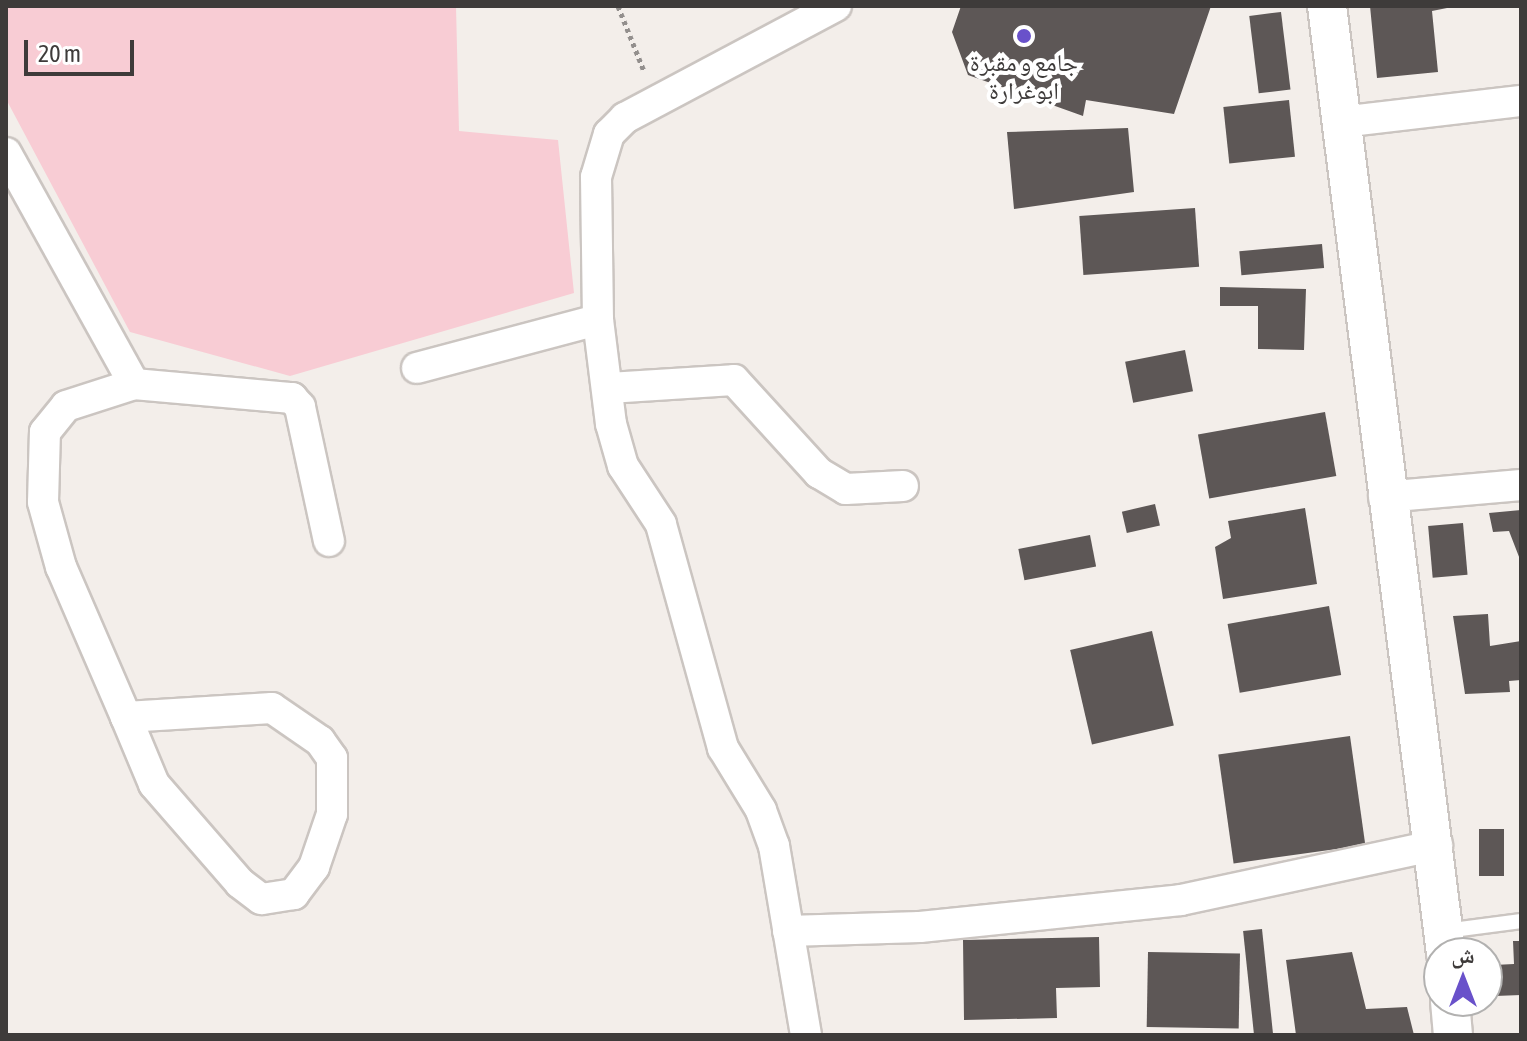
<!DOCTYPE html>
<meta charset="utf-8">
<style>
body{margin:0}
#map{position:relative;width:1527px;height:1041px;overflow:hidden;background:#f3eeea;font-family:"Asap Condensed","Noto Naskh Arabic",sans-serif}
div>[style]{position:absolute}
.green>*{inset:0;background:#f8ccd4}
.building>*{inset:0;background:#5d5756;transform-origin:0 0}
.path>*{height:5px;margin-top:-2.5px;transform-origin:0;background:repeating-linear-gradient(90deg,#938f8d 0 4px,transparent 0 8px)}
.roads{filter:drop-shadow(2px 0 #cbc5c1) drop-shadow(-2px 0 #cbc5c1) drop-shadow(0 2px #cbc5c1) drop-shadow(0 -2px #cbc5c1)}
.service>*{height:14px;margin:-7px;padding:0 7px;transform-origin:7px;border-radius:7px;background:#fff}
.minor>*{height:30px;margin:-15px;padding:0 15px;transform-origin:15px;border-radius:15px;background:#fff}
.tertiary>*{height:38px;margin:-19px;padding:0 19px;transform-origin:19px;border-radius:19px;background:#fff}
.dots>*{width:22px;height:22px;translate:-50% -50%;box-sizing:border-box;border:4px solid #fff;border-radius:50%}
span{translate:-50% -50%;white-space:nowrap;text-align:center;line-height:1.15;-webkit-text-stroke:8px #fff;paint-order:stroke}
.poi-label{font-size:24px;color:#3e3b3a}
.frame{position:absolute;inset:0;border:8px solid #3e3b3a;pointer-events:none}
.north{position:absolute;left:1423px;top:937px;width:80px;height:80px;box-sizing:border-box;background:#fff;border:2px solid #b2b1b0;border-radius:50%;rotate:0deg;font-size:22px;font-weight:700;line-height:32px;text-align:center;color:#3e3b3a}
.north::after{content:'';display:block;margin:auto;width:28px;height:36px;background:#6951ca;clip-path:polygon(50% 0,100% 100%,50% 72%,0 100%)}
.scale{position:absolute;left:24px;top:40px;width:110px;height:36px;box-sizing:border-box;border:4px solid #3e3b3a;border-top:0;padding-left:10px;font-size:24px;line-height:28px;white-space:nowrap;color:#3e3b3a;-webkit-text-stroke:6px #fff;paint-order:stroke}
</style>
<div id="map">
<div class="green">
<i style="clip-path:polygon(6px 6px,456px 6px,459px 131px,558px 140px,574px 293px,290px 376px,130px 332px,6px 99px)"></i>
</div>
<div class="building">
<i style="clip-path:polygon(961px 6px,1211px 6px,1174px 114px,1086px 100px,1083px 116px,968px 75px,952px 32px)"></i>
<i style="clip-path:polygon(1370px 6px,1457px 6px,1432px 11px,1438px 72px,1377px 78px)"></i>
<i style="left:1281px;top:12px;width:78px;height:32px;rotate:83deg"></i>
<i style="left:1289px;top:100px;width:57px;height:66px;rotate:84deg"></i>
<i style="clip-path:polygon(1128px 128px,1134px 192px,1014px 209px,1007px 132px)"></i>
<i style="left:1195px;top:208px;width:59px;height:116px;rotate:86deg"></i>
<i style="left:1322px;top:244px;width:24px;height:83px;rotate:85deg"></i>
<i style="clip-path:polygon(1220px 287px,1306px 289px,1304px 350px,1258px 349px,1258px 306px,1220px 306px)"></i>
<i style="left:1185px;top:350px;width:42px;height:61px;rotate:79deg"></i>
<i style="left:1325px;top:412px;width:65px;height:129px;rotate:80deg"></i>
<i style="left:1155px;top:504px;width:22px;height:34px;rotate:77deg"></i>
<i style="clip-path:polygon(1305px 508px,1317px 584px,1223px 599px,1215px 547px,1231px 538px,1228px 521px)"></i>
<i style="clip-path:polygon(1521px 510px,1521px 562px,1509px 531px,1493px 532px,1489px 513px)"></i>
<i style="left:1463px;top:523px;width:52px;height:35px;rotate:85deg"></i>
<i style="left:1090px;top:535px;width:32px;height:73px;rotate:79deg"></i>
<i style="left:1329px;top:606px;width:70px;height:103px;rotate:80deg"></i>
<i style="clip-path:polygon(1488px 614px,1490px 646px,1521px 641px,1521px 680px,1509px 681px,1510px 692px,1465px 694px,1453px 616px)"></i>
<i style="left:1152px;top:631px;width:97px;height:84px;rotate:77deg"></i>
<i style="left:1350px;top:736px;width:110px;height:133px;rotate:82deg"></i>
<i style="left:1479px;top:829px;width:25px;height:47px"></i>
<i style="left:1262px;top:929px;width:107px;height:19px;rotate:84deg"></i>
<i style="clip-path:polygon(1099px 937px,1100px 987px,1056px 988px,1057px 1018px,964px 1020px,963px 940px)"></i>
<i style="clip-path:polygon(1513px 941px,1521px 941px,1521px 995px,1495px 996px,1494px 965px,1514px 964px)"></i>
<i style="left:1148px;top:952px;width:92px;height:75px;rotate:1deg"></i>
<i style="clip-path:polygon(1352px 952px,1366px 1009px,1407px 1007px,1414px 1035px,1296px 1035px,1286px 960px)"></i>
</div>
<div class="path">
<i style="left:618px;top:6px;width:70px;rotate:68.2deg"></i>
</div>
<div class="roads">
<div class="service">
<i style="left:1445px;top:931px;width:77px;rotate:-7.5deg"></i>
</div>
<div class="minor">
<i style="left:1341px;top:122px;width:181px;rotate:-6.7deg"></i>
<i style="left:6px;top:153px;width:264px;rotate:61deg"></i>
<i style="left:417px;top:368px;width:187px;rotate:-14.9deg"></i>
<i style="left:608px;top:388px;width:126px;rotate:-3.6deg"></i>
<i style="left:734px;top:380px;width:126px;rotate:47.6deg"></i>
<i style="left:819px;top:473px;width:31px;rotate:31deg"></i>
<i style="left:846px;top:489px;width:57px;rotate:-3deg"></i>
<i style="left:1384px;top:497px;width:138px;rotate:-5deg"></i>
<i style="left:126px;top:717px;width:146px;rotate:-3.5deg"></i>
<i style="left:272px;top:708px;width:58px;rotate:34.5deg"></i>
<i style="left:320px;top:741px;width:21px;rotate:55deg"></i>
<i style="left:332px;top:758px;width:56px;rotate:90deg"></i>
<i style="left:332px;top:814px;width:56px;rotate:108.8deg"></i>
<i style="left:314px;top:867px;width:34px;rotate:127deg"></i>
<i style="left:294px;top:894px;width:33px;rotate:171deg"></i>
<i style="left:261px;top:899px;width:26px;rotate:-143deg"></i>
<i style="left:240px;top:883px;width:131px;rotate:-131deg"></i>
<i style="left:154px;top:784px;width:73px;rotate:-112.7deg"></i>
<i style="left:126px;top:717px;width:163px;rotate:-113.4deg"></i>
<i style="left:61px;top:567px;width:67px;rotate:-105.5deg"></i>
<i style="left:43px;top:502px;width:70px;rotate:-88.4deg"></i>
<i style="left:45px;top:432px;width:33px;rotate:-51deg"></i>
<i style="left:66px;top:406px;width:71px;rotate:-17.9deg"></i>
<i style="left:134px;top:384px;width:159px;rotate:5.1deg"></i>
<i style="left:292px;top:398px;width:12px;rotate:48deg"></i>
<i style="left:300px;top:407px;width:137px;rotate:77.8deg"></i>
<i style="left:788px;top:931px;width:132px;rotate:-1.7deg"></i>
<i style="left:920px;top:927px;width:262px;rotate:-5.9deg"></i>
<i style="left:1181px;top:900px;width:262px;rotate:-12.1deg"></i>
<i style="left:806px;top:1035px;width:192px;rotate:-99.6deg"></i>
<i style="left:774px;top:846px;width:38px;rotate:-110deg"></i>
<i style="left:761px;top:810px;width:73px;rotate:-121.5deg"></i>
<i style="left:723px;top:748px;width:232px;rotate:-105.5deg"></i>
<i style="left:661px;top:524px;width:69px;rotate:-123.2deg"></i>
<i style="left:623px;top:466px;width:44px;rotate:-105.9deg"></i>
<i style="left:611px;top:424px;width:105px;rotate:-97.1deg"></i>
<i style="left:598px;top:320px;width:143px;rotate:-90.8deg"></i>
<i style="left:596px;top:177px;width:45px;rotate:-73.2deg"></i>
<i style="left:609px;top:134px;width:23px;rotate:-45deg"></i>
<i style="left:625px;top:118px;width:239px;rotate:-28deg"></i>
</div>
<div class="tertiary">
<i style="left:1327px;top:6px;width:954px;rotate:82.84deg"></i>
<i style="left:1450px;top:1001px;width:34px;rotate:85deg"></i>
</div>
</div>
<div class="dots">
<i style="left:1024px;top:36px;background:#6951ca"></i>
</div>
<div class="poi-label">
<span style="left:1024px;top:77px">جامع و مقبرة<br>ابوغرارة</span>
</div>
<div class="frame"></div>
<div class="north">ش</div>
<div class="scale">20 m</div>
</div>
